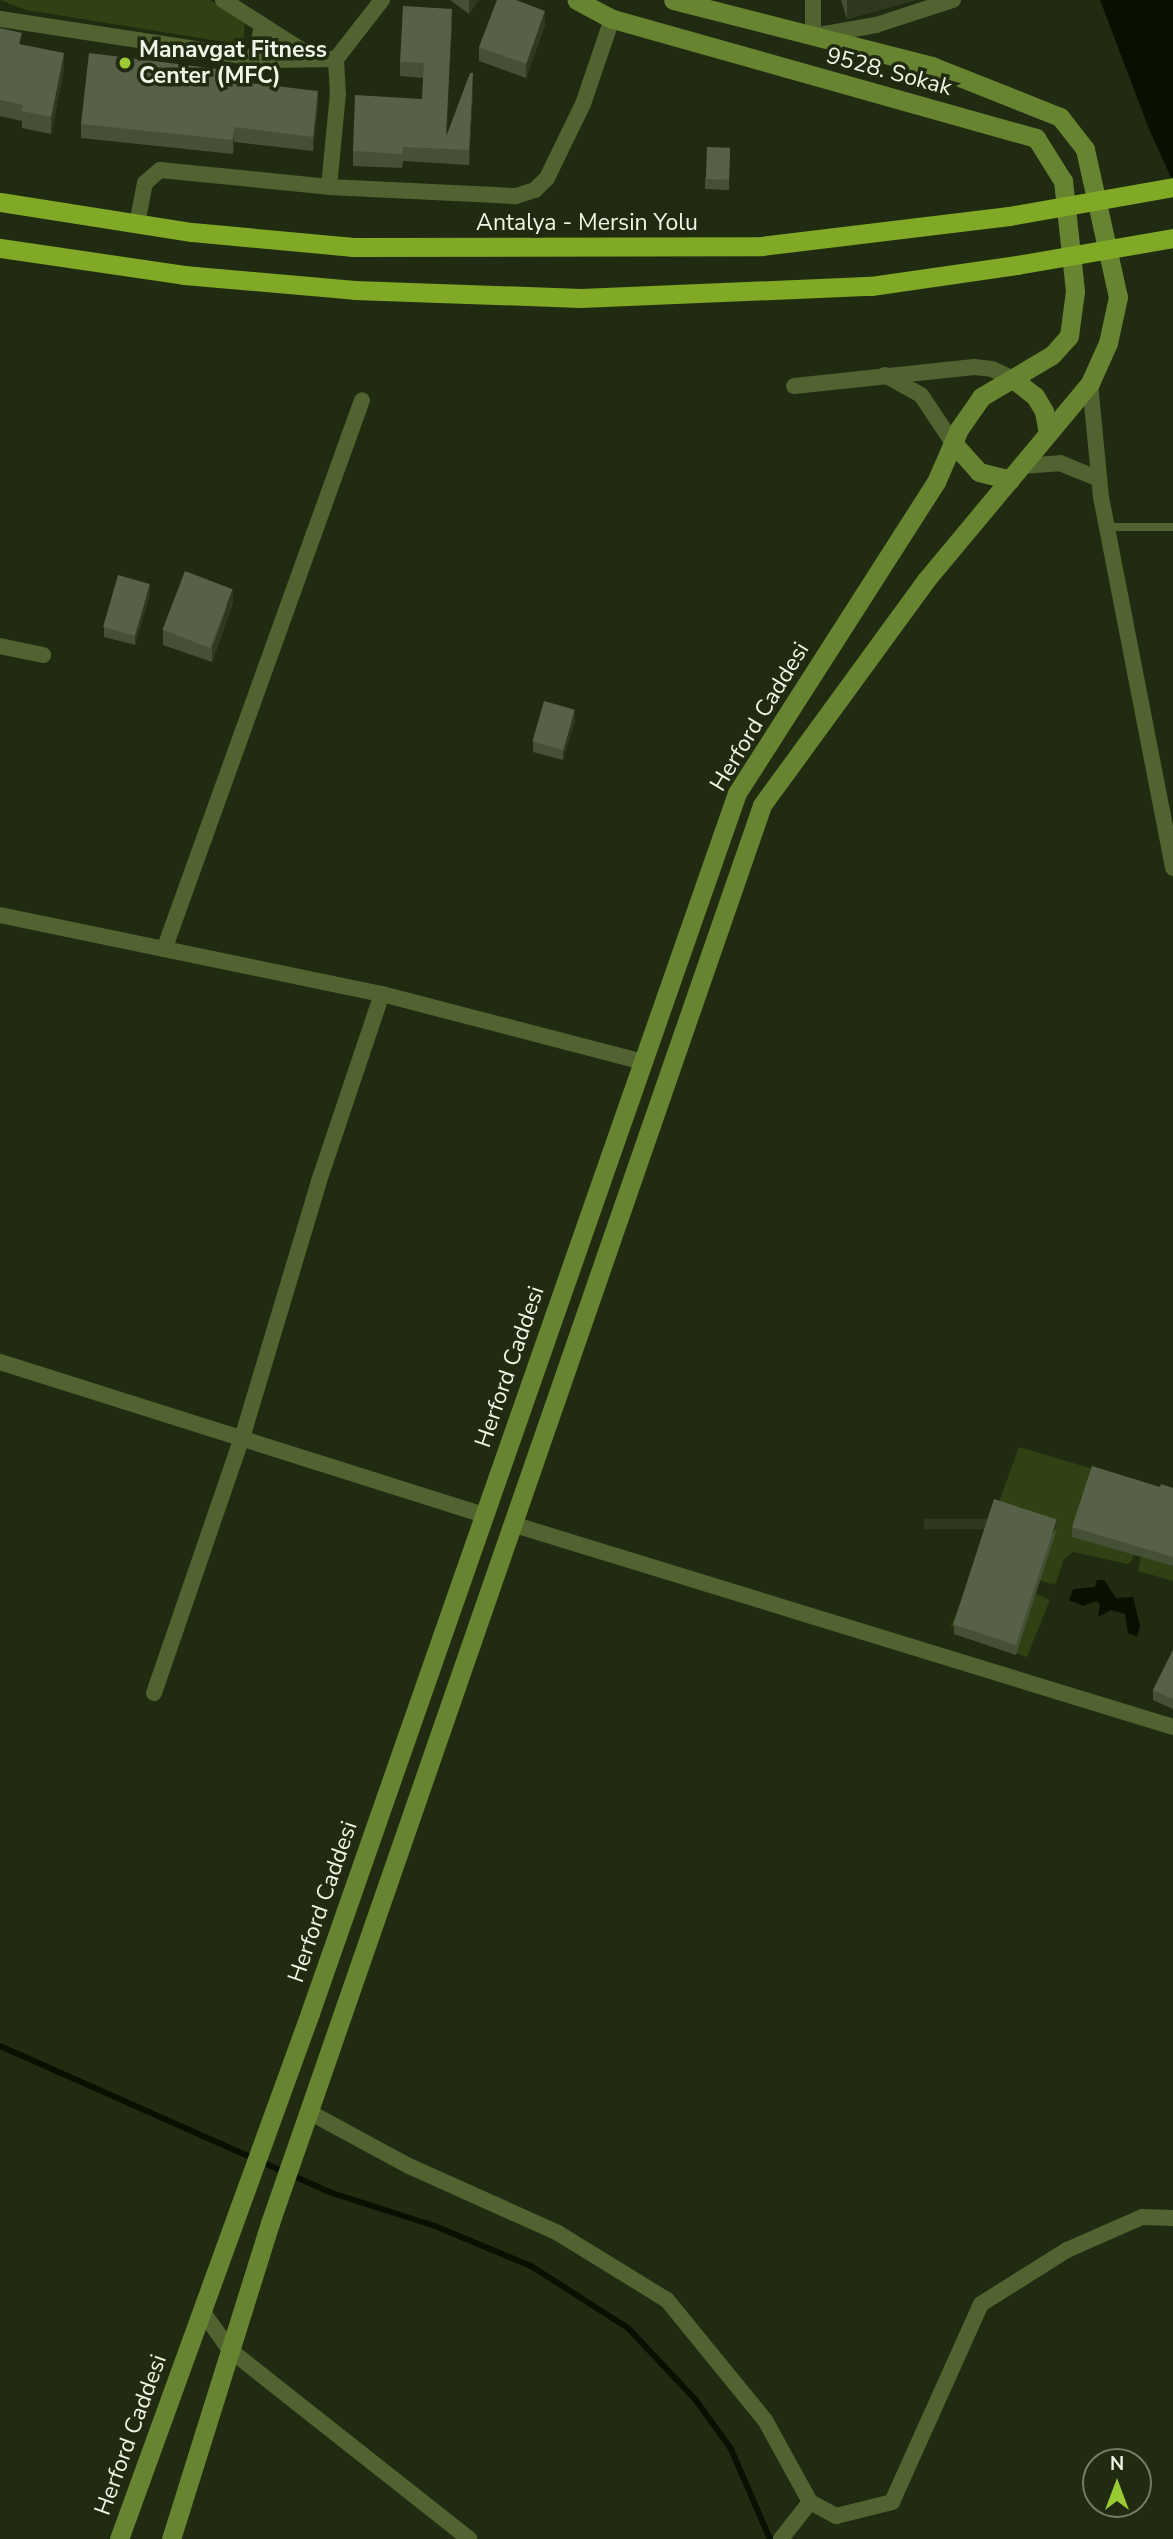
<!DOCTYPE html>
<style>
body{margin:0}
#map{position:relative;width:1173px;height:2539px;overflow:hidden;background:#212b11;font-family:"Nunito Sans",sans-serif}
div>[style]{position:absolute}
.green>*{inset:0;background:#314113;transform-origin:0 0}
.water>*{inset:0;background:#081000}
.stream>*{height:6px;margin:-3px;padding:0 3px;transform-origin:3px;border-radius:3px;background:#081000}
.service>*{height:8px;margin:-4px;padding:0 4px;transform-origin:4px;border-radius:4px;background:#506331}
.minor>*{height:16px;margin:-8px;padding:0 8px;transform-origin:8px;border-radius:8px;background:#506331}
.secondary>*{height:19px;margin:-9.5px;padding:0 9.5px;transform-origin:9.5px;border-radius:9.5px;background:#678530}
.trunk>*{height:19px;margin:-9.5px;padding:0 9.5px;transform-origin:9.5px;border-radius:9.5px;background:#80aa26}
.trunk-bridge>*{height:19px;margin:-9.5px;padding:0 9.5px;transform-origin:9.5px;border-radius:9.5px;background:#80aa26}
.wall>*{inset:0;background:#455036}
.shaded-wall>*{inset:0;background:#2f391f;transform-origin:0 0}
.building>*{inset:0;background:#576149;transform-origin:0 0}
.dots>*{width:19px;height:19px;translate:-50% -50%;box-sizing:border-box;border:4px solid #212b11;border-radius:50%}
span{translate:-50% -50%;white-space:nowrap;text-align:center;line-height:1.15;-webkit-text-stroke:7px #212b11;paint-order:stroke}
.poi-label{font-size:23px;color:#eff6e6;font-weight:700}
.left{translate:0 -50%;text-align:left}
.street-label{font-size:23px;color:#eff6e6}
.north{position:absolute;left:1082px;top:2448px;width:70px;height:70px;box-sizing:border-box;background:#212b11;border:2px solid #737c66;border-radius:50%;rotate:0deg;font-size:19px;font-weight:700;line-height:28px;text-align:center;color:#eff6e6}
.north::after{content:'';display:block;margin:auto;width:24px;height:32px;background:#9acb35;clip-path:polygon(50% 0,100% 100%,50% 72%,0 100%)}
</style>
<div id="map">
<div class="green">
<i style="clip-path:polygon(0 0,210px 0,245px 21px,243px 45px,26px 10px)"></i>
<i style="clip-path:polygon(1019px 1447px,1154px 1487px,1132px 1560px,1128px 1564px,1073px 1552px,1064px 1559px,1055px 1585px,977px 1562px)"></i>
<i style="clip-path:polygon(1141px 1555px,1173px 1566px,1173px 1581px,1138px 1571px)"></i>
<i style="left:974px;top:1569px;width:82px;height:62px;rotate:22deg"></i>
</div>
<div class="water">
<i style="clip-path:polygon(1100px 0,1173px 0,1173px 182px,1149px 129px)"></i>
<i style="clip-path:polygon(1097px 1580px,1104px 1580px,1116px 1598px,1133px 1597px,1140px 1626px,1137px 1637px,1128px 1633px,1125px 1614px,1111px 1610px,1098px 1617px,1100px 1604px,1096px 1601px,1083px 1606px,1069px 1600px,1073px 1589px,1095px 1587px)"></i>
</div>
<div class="stream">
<i style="left:0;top:2046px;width:363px;rotate:23.9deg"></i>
<i style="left:332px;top:2193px;width:108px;rotate:17.8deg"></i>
<i style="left:435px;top:2226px;width:104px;rotate:22.6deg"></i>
<i style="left:531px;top:2266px;width:115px;rotate:32.6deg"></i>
<i style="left:628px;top:2328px;width:98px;rotate:46.7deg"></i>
<i style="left:695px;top:2399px;width:62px;rotate:54.2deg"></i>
<i style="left:731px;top:2449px;width:98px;rotate:66.6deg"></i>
</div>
<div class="service">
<i style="left:1108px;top:527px;width:65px"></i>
</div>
<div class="minor">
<i style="left:223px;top:0;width:108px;rotate:32.5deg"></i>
<i style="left:813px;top:0;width:36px;rotate:90deg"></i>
<i style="left:813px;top:36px;width:64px;rotate:-9.9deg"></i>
<i style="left:876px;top:25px;width:81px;rotate:-18deg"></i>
<i style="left:0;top:19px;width:270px;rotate:8.7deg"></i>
<i style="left:267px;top:60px;width:69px;rotate:-0.8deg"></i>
<i style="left:336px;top:59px;width:75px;rotate:-52.1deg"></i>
<i style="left:256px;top:58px;width:34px;rotate:-80deg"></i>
<i style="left:336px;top:59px;width:34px;rotate:87deg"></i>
<i style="left:338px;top:93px;width:94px;rotate:95.5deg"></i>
<i style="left:329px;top:187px;width:187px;rotate:2.8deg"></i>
<i style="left:516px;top:196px;width:20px;rotate:-18deg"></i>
<i style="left:535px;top:190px;width:17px;rotate:-45deg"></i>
<i style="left:547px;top:178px;width:82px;rotate:-64.1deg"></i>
<i style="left:583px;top:104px;width:90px;rotate:-71.2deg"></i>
<i style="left:137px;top:224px;width:42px;rotate:-79deg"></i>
<i style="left:145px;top:183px;width:20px;rotate:-41deg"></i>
<i style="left:160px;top:170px;width:170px;rotate:5.7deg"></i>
<i style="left:885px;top:375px;width:41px;rotate:29.1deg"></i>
<i style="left:921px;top:395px;width:58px;rotate:56.3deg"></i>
<i style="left:1090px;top:383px;width:115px;rotate:84.5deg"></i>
<i style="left:1101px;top:497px;width:378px;rotate:79deg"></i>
<i style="left:794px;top:386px;width:181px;rotate:-6deg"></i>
<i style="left:974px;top:367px;width:18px;rotate:6deg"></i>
<i style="left:992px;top:369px;width:23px;rotate:25deg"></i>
<i style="left:1021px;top:466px;width:39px;rotate:-4deg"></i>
<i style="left:1060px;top:463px;width:42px;rotate:22.3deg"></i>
<i style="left:0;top:646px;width:44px;rotate:11.8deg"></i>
<i style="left:0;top:915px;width:390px;rotate:11.7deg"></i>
<i style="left:382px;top:994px;width:270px;rotate:14.6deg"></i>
<i style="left:165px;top:947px;width:581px;rotate:-70.19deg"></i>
<i style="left:0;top:1362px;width:508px;rotate:17.54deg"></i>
<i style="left:512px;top:1524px;width:691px;rotate:17.07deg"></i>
<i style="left:154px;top:1693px;width:270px;rotate:-71deg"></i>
<i style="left:242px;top:1438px;width:268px;rotate:-73.3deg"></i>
<i style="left:319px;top:1181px;width:197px;rotate:-71.4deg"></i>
<i style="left:309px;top:2112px;width:114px;rotate:28.4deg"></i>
<i style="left:409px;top:2166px;width:163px;rotate:24.2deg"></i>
<i style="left:558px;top:2233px;width:128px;rotate:31.6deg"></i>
<i style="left:667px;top:2300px;width:155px;rotate:50.8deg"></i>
<i style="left:765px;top:2420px;width:94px;rotate:61.2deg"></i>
<i style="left:202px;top:2311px;width:48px;rotate:54.3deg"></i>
<i style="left:230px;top:2350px;width:305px;rotate:38.3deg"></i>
<i style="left:781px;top:2539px;width:47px;rotate:-51.9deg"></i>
<i style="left:810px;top:2502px;width:30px;rotate:28deg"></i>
<i style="left:836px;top:2516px;width:58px;rotate:-14deg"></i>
<i style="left:892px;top:2502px;width:217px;rotate:-65.8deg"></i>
<i style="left:981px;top:2304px;width:102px;rotate:-32.1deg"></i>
<i style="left:1067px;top:2250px;width:82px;rotate:-23.7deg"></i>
<i style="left:1142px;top:2217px;width:31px;rotate:2deg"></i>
</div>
<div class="secondary">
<i style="left:1013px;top:379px;width:28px;rotate:38deg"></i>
<i style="left:1035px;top:396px;width:17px;rotate:59deg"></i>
<i style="left:1044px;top:411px;width:23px;rotate:80deg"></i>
<i style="left:953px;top:443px;width:39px;rotate:48deg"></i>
<i style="left:979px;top:472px;width:32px;rotate:14deg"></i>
<i style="left:119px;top:2539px;width:560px;rotate:-70.04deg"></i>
<i style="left:310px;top:2013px;width:1293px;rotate:-70.71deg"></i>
<i style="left:737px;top:793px;width:369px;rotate:-57.4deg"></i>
<i style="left:936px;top:482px;width:58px;rotate:-66.5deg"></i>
<i style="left:959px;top:429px;width:39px;rotate:-55deg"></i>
<i style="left:981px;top:397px;width:82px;rotate:-30.6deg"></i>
<i style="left:1052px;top:355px;width:25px;rotate:-48deg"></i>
<i style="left:1069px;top:336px;width:45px;rotate:-82.4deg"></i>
<i style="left:1075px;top:291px;width:111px;rotate:-96.2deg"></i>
<i style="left:1063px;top:181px;width:51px;rotate:-122.1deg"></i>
<i style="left:1036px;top:138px;width:440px;rotate:-164.3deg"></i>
<i style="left:612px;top:19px;width:40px;rotate:-152deg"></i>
<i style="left:171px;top:2539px;width:331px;rotate:-72.6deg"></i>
<i style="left:270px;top:2223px;width:1501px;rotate:-70.86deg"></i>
<i style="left:762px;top:805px;width:278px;rotate:-53.9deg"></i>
<i style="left:926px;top:580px;width:256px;rotate:-50.2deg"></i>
<i style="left:1090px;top:383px;width:44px;rotate:-65.8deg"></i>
<i style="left:1108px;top:343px;width:47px;rotate:-77.7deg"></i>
<i style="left:1118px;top:297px;width:152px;rotate:-102.6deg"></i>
<i style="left:1085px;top:149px;width:41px;rotate:-128deg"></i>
<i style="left:1060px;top:117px;width:138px;rotate:-158.3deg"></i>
<i style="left:932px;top:66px;width:267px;rotate:-165.7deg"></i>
</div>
<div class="trunk">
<i style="left:0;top:202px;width:194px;rotate:8.9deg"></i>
<i style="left:192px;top:232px;width:162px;rotate:5.3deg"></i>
<i style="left:353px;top:247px;width:408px;rotate:-0.1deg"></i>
<i style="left:761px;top:246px;width:250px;rotate:-6.9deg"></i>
<i style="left:0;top:248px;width:186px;rotate:8.3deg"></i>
<i style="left:184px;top:275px;width:171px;rotate:5deg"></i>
<i style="left:354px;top:290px;width:227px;rotate:2deg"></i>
<i style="left:581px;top:298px;width:290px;rotate:-2.4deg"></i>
<i style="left:871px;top:286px;width:148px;rotate:-8.2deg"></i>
</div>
<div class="trunk-bridge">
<i style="left:1009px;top:216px;width:167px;rotate:-10deg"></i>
<i style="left:1017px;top:265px;width:158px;rotate:-9.8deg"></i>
</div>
<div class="wall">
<i style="clip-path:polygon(450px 0,479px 0,469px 14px)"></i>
<i style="clip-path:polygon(841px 0,915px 0,847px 19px)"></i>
<i style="clip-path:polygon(452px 23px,446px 135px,473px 88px,469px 165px,403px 161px,402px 168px,353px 166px,353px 151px,422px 99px,423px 78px,400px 76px,400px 62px)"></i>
<i style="clip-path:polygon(545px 25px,526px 78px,479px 61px,479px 47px)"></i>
<i style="clip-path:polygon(0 28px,22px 45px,64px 69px,51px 134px,22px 128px,22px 121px,0 116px)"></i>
<i style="clip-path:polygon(242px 82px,318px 105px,313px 151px,234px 142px,233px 154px,81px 138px,81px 124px)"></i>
<i style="clip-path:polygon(730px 148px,729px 190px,705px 189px,705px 179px)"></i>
<i style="clip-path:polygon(150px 594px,135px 645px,104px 637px,104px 627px)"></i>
<i style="clip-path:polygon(233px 603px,212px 662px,163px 645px,163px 630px)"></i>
<i style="clip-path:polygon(575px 720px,563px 760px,533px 752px,533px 742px)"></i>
<i style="clip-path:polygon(1173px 1488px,1173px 1566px,1072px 1537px,1072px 1527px)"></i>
<i style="clip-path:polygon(1057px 1529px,1016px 1655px,954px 1634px,954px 1625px)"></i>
<i style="clip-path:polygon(1173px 1650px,1173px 1709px,1153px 1700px,1153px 1690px)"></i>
</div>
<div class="shaded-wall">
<i style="clip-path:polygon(469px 0,479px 0,469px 14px)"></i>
<i style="clip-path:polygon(847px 0,915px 0,847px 19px)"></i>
<i style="clip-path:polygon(452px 9px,452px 23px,446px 152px,446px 137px)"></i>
<i style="clip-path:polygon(545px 11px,545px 25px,526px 78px,526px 64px)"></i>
<i style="clip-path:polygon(64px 53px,64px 69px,51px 134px,51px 117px)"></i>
<i style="clip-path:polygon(473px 73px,473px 88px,469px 165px,469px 150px)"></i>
<i style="clip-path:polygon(318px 91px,318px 105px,313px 151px,313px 137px)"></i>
<i style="clip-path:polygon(234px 127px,234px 142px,233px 154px,233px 140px)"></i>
<i style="clip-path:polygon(150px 584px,150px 594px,135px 645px,135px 636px)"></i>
<i style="clip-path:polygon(233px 589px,233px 603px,212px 662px,212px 648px)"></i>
<i style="clip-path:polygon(575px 710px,575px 720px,563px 760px,563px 751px)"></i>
<i style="left:1057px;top:1519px;width:10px;height:133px;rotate:90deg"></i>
</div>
<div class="building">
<i style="clip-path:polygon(497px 0,516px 0,545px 11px,526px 64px,479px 47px)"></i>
<i style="clip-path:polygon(403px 6px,452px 9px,446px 137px,470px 73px,473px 73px,469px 150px,403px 147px,402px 154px,353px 151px,355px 95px,422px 99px,424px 63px,400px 62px)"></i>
<i style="clip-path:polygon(0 28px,22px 33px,19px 44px,64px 53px,51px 117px,22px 111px,23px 105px,0 100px)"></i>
<i style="clip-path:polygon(89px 53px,242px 72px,241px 82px,318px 91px,313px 137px,234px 127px,233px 140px,81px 124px)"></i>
<i style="left:707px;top:147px;width:23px;height:32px;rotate:2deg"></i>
<i style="left:185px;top:571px;width:51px;height:63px;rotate:21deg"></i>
<i style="left:118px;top:575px;width:33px;height:54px;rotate:16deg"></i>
<i style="left:544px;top:701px;width:32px;height:42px;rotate:16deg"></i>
<i style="clip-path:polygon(1092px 1466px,1160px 1487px,1161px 1484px,1173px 1488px,1173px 1557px,1072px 1527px)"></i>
<i style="left:994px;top:1499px;width:66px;height:132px;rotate:18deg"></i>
<i style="clip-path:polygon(1173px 1650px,1173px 1699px,1153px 1690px)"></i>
</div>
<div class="dots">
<i style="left:125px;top:63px;background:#9acb35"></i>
</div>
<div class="poi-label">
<span class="left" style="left:139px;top:63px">Manavgat Fitness<br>Center (MFC)</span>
</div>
<div class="street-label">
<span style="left:889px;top:72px;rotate:15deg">9528. Sokak</span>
<span style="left:587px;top:223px">Antalya - Mersin Yolu</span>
<span style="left:760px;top:717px;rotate:-59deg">Herford Caddesi</span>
<span style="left:510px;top:1367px;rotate:-71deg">Herford Caddesi</span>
<span style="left:323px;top:1902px;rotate:-71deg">Herford Caddesi</span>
<span style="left:131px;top:2435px;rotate:-70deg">Herford Caddesi</span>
</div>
<div class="north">N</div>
</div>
